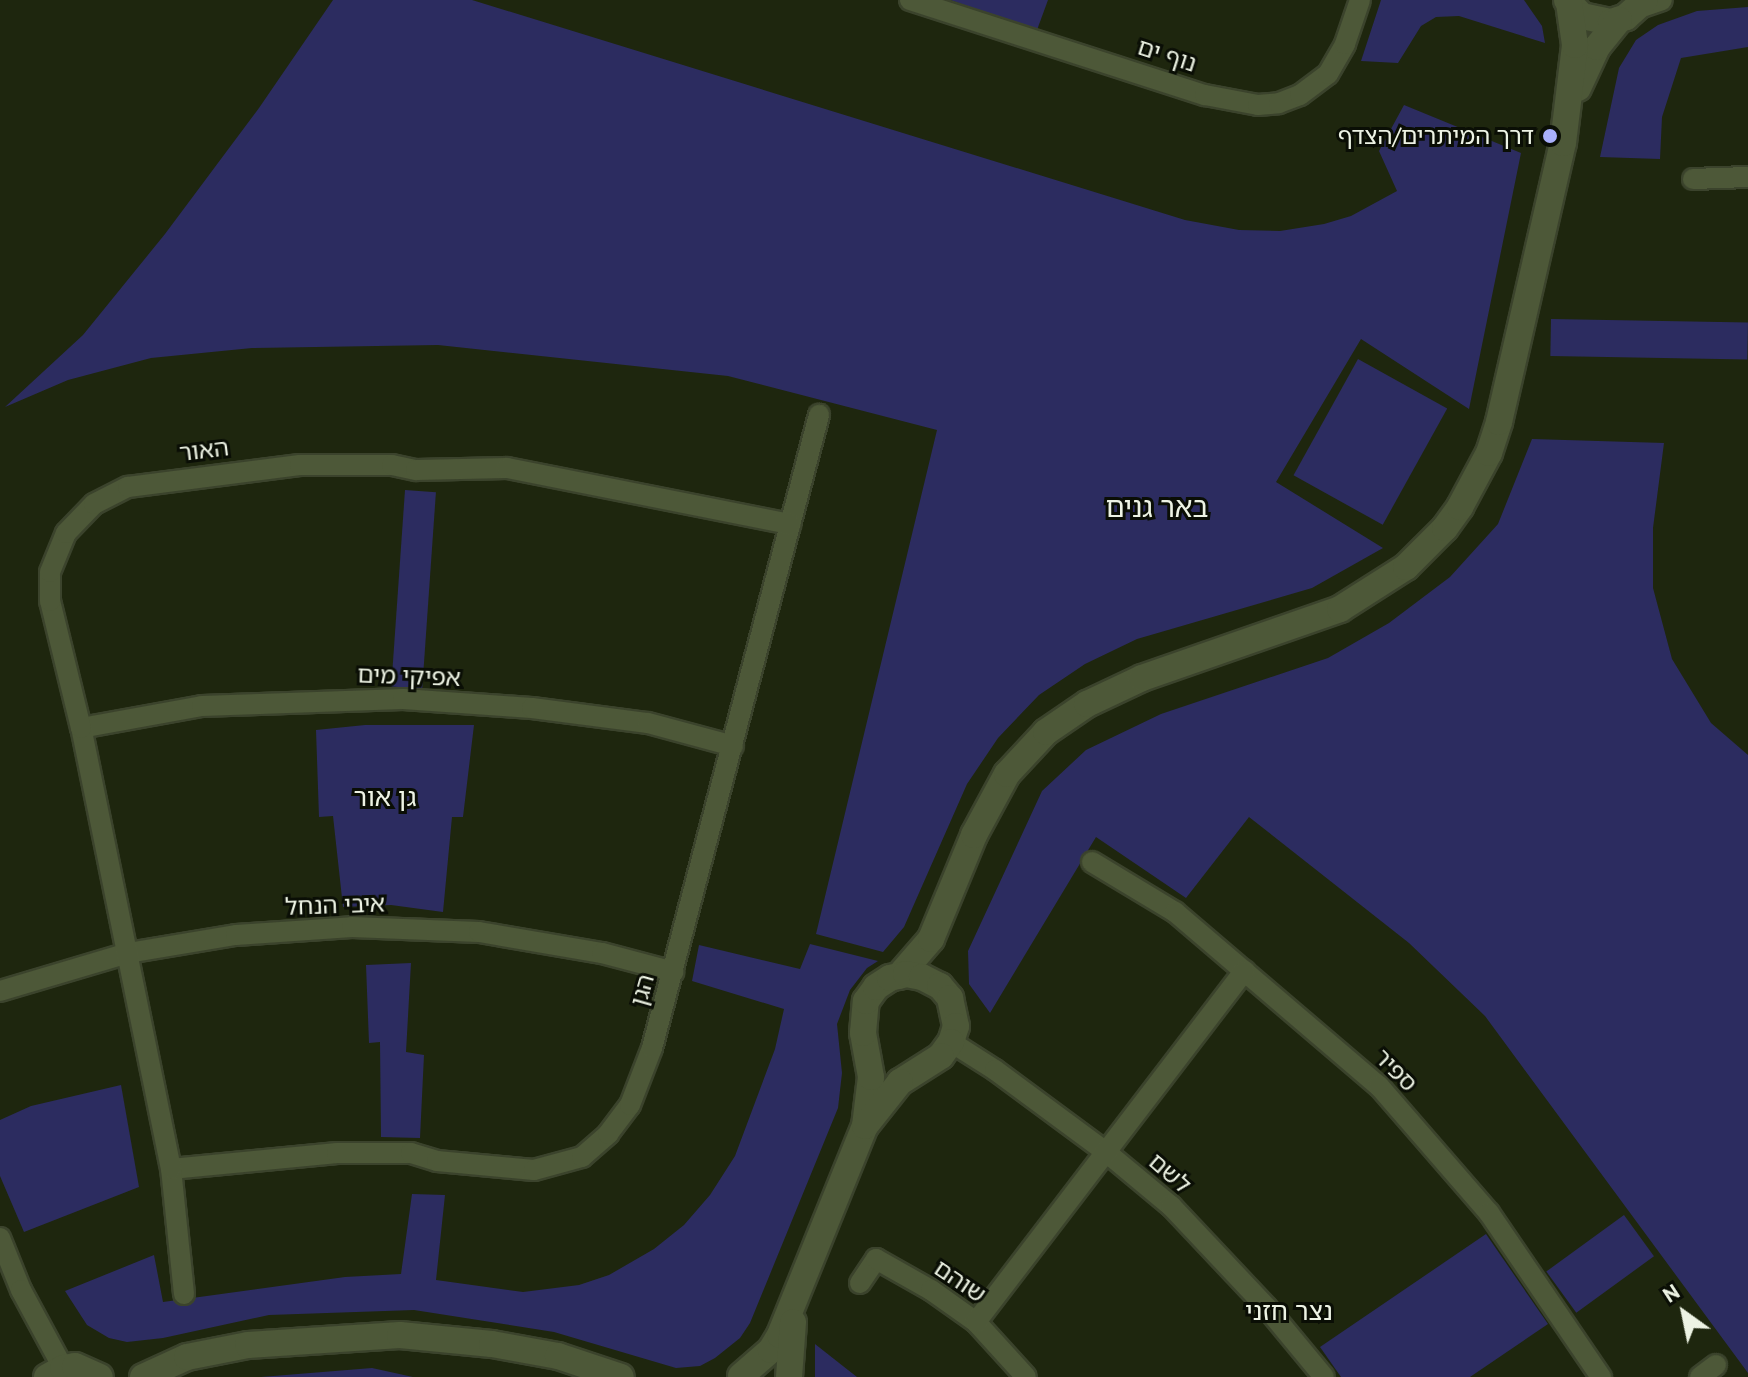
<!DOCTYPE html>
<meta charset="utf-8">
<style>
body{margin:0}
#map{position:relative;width:1748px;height:1377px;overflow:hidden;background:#1e260e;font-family:"PT Sans","Noto Sans Hebrew",sans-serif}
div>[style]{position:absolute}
.green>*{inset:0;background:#2c2c60;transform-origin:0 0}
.roads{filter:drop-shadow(2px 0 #3b432c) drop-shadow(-2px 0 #3b432c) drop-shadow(0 2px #3b432c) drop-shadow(0 -2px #3b432c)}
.minor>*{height:20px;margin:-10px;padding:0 10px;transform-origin:10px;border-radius:10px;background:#4d5838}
.tertiary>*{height:26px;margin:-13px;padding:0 13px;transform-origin:13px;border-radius:13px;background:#4d5838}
.dots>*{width:22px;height:22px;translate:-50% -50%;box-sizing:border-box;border:4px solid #0a0e05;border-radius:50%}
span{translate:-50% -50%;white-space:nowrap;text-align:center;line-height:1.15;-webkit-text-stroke:6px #0a0e05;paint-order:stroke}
.street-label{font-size:24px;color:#edf3e4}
.poi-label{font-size:24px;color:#edf3e4}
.right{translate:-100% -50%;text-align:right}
.neighbourhood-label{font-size:26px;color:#edf3e4}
.quarter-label{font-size:28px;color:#edf3e4}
.north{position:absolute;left:1644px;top:1273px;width:80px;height:80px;-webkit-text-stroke:6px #0a0e05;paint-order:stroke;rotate:327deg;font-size:22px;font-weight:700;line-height:32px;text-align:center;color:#edf3e4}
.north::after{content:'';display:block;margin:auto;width:28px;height:36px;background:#edf3e4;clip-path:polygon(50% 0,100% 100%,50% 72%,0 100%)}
</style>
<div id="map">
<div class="green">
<i style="clip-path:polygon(333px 0,472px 0,1185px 220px,1239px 230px,1280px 231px,1324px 224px,1351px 216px,1397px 191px,1379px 151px,1404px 105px,1521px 153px,1469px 409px,1361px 339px,1276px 482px,1383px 548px,1312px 588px,1137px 639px,1085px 664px,1039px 695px,998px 738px,967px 784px,904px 927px,883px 952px,816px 934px,937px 430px,728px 376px,438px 345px,252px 348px,151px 358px,68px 380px,5px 407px,83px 335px,165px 234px,259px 108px)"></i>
<i style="clip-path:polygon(950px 0,1048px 0,1037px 30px)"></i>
<i style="clip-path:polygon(1381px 0,1524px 0,1542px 26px,1545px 43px,1459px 16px,1436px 17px,1421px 26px,1398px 63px,1361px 61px)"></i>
<i style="clip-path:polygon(1748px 7px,1748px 47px,1681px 58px,1662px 117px,1660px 159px,1600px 157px,1619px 68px,1636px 40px,1658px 25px,1697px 11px)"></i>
<i style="left:1551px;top:319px;width:197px;height:37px;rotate:1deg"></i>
<i style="left:1358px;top:359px;width:102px;height:133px;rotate:29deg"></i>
<i style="clip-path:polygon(1532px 439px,1664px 443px,1653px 528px,1653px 588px,1672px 659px,1711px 723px,1748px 755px,1748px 1373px,1485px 1016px,1409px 943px,1249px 817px,1186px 898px,1096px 837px,990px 1013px,969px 984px,968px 951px,1042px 791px,1086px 750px,1161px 714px,1328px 658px,1389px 623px,1450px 577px,1498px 524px)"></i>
<i style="left:405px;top:490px;width:31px;height:197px;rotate:4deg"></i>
<i style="clip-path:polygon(365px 725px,474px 725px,463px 817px,452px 817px,443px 912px,391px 905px,343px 907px,333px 816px,319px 817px,316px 730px)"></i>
<i style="clip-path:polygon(810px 944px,878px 961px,867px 968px,850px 990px,837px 1024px,842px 1073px,838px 1108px,750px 1323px,740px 1338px,715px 1358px,700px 1366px,676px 1368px,554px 1332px,414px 1310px,269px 1315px,163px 1338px,127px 1342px,109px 1338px,87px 1325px,65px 1291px,154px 1255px,163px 1302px,345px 1277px,401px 1274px,412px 1194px,445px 1195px,436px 1280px,523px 1292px,579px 1285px,609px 1275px,654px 1249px,684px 1225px,710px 1195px,735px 1156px,775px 1049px,784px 1009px,692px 981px,699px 945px,800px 969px)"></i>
<i style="clip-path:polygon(411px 963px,406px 1052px,424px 1055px,420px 1138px,381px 1137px,380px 1042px,369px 1043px,366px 965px)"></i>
<i style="clip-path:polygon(121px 1085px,139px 1187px,24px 1232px,0 1176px,0 1120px,31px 1106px)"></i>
<i style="left:1624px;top:1215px;width:51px;height:96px;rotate:54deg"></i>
<i style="clip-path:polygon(1486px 1234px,1548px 1324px,1470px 1377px,1341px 1377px,1320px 1347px)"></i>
<i style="clip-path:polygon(815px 1344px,848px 1370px,857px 1377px,815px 1377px)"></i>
<i style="clip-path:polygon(372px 1368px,413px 1377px,261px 1377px)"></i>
</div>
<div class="roads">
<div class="minor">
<i style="left:910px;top:0;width:310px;rotate:17.9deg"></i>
<i style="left:1205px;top:95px;width:54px;rotate:10.7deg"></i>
<i style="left:1258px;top:105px;width:21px;rotate:-5deg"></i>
<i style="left:1279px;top:103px;width:22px;rotate:-21deg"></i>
<i style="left:1300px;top:95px;width:35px;rotate:-37deg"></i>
<i style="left:1328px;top:74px;width:34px;rotate:-60deg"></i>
<i style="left:1345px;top:44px;width:46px;rotate:-71.2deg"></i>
<i style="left:1639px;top:8px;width:24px;rotate:-19deg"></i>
<i style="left:1693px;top:179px;width:55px;rotate:-2.1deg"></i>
<i style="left:81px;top:728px;width:123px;rotate:-10.3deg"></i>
<i style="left:202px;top:706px;width:201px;rotate:-2deg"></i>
<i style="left:403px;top:699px;width:129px;rotate:4deg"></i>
<i style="left:532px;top:708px;width:117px;rotate:7.4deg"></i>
<i style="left:648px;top:723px;width:88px;rotate:15.1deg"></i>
<i style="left:1092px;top:862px;width:97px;rotate:31.1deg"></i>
<i style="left:1175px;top:912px;width:268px;rotate:40.5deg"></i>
<i style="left:1379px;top:1086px;width:168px;rotate:49.1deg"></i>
<i style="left:1489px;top:1213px;width:199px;rotate:55.7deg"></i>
<i style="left:0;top:991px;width:134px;rotate:-16.5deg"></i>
<i style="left:128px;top:953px;width:109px;rotate:-9.5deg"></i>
<i style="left:236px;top:935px;width:116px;rotate:-3.9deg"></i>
<i style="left:352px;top:927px;width:127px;rotate:2.3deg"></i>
<i style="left:479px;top:932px;width:125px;rotate:9.7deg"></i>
<i style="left:602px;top:953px;width:74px;rotate:14.8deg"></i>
<i style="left:951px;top:1042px;width:52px;rotate:32.5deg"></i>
<i style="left:995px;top:1070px;width:138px;rotate:36.5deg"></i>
<i style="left:1106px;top:1152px;width:85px;rotate:39.7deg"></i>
<i style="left:1171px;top:1206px;width:140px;rotate:46.7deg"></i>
<i style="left:1267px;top:1308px;width:89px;rotate:50.4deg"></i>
<i style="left:171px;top:1169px;width:167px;rotate:-5.5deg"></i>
<i style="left:337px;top:1153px;width:74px"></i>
<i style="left:411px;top:1153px;width:27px;rotate:17deg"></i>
<i style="left:437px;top:1161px;width:97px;rotate:5.3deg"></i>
<i style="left:534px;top:1170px;width:50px;rotate:-15.2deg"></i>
<i style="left:582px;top:1157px;width:35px;rotate:-41deg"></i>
<i style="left:608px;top:1134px;width:36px;rotate:-53deg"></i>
<i style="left:630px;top:1105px;width:61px;rotate:-68.9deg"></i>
<i style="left:652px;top:1048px;width:655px;rotate:-75.22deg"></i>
<i style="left:0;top:1238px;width:56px;rotate:68deg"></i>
<i style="left:21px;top:1290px;width:89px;rotate:61.7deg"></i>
<i style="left:860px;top:1283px;width:29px;rotate:-56deg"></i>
<i style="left:876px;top:1259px;width:63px;rotate:29.4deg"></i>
<i style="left:931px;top:1290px;width:55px;rotate:35.4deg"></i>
<i style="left:976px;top:1322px;width:74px;rotate:47.7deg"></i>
<i style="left:184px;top:1294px;width:126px;rotate:-95.9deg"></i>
<i style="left:171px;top:1169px;width:450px;rotate:-101.5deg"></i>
<i style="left:81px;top:728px;width:131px;rotate:-103.7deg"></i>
<i style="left:50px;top:601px;width:29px;rotate:-90deg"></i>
<i style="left:50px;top:572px;width:42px;rotate:-67.7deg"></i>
<i style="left:66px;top:533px;width:40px;rotate:-46deg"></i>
<i style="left:94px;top:504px;width:38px;rotate:-27deg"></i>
<i style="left:128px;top:487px;width:173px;rotate:-7.3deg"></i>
<i style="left:300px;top:465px;width:92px"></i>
<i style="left:392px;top:465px;width:25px;rotate:12deg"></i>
<i style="left:416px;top:470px;width:91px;rotate:-1.3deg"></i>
<i style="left:507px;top:468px;width:289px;rotate:11.2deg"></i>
<i style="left:976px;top:1322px;width:442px;rotate:-52.6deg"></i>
<i style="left:1700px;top:1377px;width:20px;rotate:-37deg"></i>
</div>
<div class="tertiary">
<i style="left:1567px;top:0;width:22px;rotate:47deg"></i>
<i style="left:1582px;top:16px;width:30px;rotate:12deg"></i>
<i style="left:1611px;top:22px;width:16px;rotate:-18deg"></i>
<i style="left:1626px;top:17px;width:25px;rotate:-42deg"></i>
<i style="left:1578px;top:88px;width:45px;rotate:-65.1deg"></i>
<i style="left:1597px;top:47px;width:35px;rotate:-51deg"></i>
<i style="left:899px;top:976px;width:49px;rotate:-49.1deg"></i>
<i style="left:931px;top:939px;width:113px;rotate:-67.5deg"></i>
<i style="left:974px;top:835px;width:69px;rotate:-61.6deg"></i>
<i style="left:1007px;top:774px;width:57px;rotate:-47.1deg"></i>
<i style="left:1046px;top:732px;width:50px;rotate:-34.3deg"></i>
<i style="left:1087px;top:704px;width:61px;rotate:-25.3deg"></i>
<i style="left:1142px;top:678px;width:210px;rotate:-19.2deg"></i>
<i style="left:1340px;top:609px;width:78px;rotate:-32.5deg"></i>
<i style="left:1406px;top:567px;width:55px;rotate:-45deg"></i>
<i style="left:1445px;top:528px;width:26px;rotate:-54deg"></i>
<i style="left:1460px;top:507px;width:61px;rotate:-61.8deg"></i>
<i style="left:1489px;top:453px;width:33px;rotate:-72deg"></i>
<i style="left:1499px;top:422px;width:286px;rotate:-77.1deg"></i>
<i style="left:1563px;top:143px;width:99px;rotate:-83deg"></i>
<i style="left:1575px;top:45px;width:42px;rotate:-98.1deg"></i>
<i style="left:741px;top:1376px;width:40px;rotate:-41deg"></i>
<i style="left:771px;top:1350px;width:17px;rotate:-59deg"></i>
<i style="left:780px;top:1335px;width:226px;rotate:-67.9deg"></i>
<i style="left:865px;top:1126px;width:49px;rotate:-83deg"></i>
<i style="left:871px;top:1077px;width:45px;rotate:-100.3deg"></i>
<i style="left:863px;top:1033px;width:32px;rotate:-85deg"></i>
<i style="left:866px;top:1001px;width:17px;rotate:-54deg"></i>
<i style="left:876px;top:987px;width:17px;rotate:-33deg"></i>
<i style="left:890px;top:978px;width:16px;rotate:-14deg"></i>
<i style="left:906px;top:974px;width:16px;rotate:11deg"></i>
<i style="left:922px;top:977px;width:20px;rotate:27deg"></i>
<i style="left:940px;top:986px;width:16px;rotate:50deg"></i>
<i style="left:950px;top:998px;width:29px;rotate:78deg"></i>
<i style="left:956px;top:1026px;width:17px;rotate:107deg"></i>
<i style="left:951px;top:1042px;width:17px;rotate:126deg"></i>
<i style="left:941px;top:1056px;width:49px;rotate:147.6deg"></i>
<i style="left:900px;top:1082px;width:56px;rotate:128.5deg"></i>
<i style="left:47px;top:1377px;width:18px;rotate:-29deg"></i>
<i style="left:63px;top:1368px;width:12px;rotate:-9deg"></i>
<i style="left:75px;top:1366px;width:27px;rotate:24deg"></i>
<i style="left:143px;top:1377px;width:48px;rotate:-24.4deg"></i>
<i style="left:187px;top:1357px;width:62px;rotate:-11.1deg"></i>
<i style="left:248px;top:1345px;width:152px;rotate:-3.8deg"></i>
<i style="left:400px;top:1335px;width:92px;rotate:5.6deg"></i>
<i style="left:492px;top:1344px;width:67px;rotate:10.3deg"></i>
<i style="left:558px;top:1356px;width:66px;rotate:18.4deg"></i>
<i style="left:789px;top:1377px;width:55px;rotate:-85.8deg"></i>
</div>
</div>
<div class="dots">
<i style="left:1550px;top:136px;background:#a9b0fc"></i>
</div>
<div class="street-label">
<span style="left:1167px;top:55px;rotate:18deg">נוף ים</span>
<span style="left:204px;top:450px;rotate:-7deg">האור</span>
<span style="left:409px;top:676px;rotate:2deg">אפיקי מים</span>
<span style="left:335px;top:905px;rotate:-2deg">איבי הנחל</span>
<span style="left:642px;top:990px;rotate:-74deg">הגן</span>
<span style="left:1396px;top:1070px;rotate:45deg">ספיר</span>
<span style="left:1170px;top:1173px;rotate:41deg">לשם</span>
<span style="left:960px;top:1281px;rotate:34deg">שוהם</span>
</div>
<div class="poi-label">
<span class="right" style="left:1534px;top:136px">דרך המיתרים/הצדף</span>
</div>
<div class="neighbourhood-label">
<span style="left:385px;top:797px">גן אור</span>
<span style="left:1289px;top:1311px">נצר חזני</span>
</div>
<div class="quarter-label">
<span style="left:1157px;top:507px">באר גנים</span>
</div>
<div class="north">N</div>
</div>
